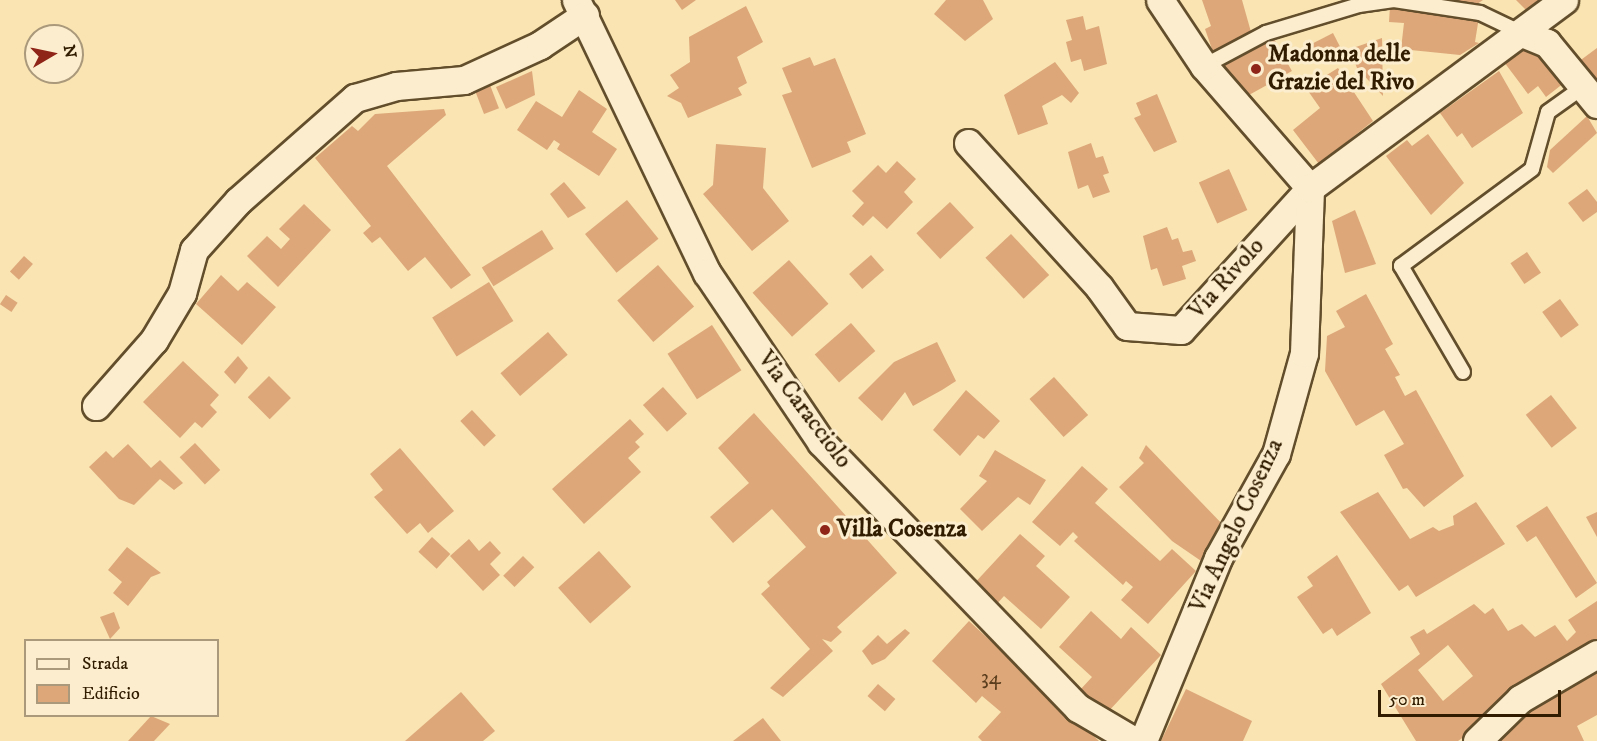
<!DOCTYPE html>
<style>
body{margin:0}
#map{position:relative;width:1597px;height:741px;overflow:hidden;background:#f9e4b2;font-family:"IM FELL DW Pica",serif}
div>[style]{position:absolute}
.building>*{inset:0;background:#dda779;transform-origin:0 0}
.roads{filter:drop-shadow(2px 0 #634e2c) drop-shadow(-2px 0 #634e2c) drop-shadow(0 2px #634e2c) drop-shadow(0 -2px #634e2c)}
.service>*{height:14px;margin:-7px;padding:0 7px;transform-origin:7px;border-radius:7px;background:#fbedcd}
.minor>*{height:27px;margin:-13.5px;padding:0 13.5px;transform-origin:13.5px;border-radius:13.5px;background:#fbedcd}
.dots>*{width:16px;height:16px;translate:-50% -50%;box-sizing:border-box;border:3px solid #fbedcd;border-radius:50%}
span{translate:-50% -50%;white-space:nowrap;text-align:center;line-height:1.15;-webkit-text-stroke:6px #fbedcd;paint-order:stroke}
.number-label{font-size:21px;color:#5c3f1e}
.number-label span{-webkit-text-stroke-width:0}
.poi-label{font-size:24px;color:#311c00;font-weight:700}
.left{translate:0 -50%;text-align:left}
.street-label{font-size:24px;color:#311c00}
.legend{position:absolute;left:24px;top:639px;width:195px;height:78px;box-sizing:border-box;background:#fbedcd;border:2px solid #aa997b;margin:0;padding:8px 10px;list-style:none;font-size:18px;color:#311c00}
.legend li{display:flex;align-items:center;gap:12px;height:30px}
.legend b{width:30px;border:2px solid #aa997b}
.north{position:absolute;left:24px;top:24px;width:60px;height:60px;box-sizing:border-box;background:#fbedcd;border:2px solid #aa997b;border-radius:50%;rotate:81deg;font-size:16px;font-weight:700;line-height:24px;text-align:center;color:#311c00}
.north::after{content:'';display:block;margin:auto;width:21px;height:27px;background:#8f2418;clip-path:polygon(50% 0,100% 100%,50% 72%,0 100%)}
.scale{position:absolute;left:1378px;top:690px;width:183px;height:27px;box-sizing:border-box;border:3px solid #311c00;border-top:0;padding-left:8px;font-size:18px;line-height:21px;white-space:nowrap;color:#311c00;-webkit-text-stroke:4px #fbedcd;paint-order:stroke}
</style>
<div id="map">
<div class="building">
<i style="clip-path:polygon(675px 0,696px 0,682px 10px)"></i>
<i style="clip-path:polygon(946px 0,983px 0,993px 19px,965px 41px,934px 14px)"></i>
<i style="clip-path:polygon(1202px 0,1242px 0,1251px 32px,1213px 52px,1205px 29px,1211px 26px)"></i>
<i style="clip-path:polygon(1449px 0,1483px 0,1474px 6px)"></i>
<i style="clip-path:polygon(1516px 0,1539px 0,1526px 10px)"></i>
<i style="clip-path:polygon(746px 6px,763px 42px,737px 57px,747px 83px,738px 88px,742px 95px,688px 118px,681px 103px,667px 96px,679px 88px,670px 75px,690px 62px,689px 37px)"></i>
<i style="clip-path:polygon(1390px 6px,1479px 17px,1475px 42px,1479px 43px,1460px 55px,1401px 49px,1404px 23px,1389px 22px)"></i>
<i style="clip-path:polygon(1083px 16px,1086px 30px,1099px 26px,1107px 64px,1084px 71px,1081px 59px,1071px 62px,1066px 42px,1072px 40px,1066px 20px)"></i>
<i style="left:1333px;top:33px;width:18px;height:29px;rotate:63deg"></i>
<i style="left:1273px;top:37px;width:39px;height:61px;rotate:61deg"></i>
<i style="clip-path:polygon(1382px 38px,1383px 96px,1357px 68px,1350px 49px)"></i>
<i style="clip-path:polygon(1526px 43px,1569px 79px,1546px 97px,1538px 86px,1528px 94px,1501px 58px)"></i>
<i style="clip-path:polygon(1597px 48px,1597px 90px,1574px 65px)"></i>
<i style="clip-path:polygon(810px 57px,814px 66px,835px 58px,866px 134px,847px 142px,851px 152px,812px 168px,782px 95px,792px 92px,782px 68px)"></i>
<i style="clip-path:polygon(1055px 62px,1079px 93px,1071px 103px,1062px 95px,1042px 106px,1048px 124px,1018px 135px,1004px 95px)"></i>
<i style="clip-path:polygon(1338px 68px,1373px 121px,1319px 164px,1293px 130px,1320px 108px,1306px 88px)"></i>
<i style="clip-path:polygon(532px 71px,535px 95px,506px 109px,496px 87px)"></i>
<i style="clip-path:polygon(1499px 71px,1523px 113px,1472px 148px,1462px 133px,1457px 137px,1440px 113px)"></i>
<i style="left:490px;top:85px;width:25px;height:16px;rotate:69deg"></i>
<i style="clip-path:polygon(579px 90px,607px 109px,592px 132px,617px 149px,599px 176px,557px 149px,560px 144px,554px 140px,547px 150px,517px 130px,536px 101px,562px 117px)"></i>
<i style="clip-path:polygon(1157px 94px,1177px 142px,1154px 152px,1134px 118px,1141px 115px,1136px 103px)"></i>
<i style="clip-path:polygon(444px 109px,446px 115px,387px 166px,471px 275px,451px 289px,425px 257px,408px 271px,380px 237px,372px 243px,363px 233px,371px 226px,315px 158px,352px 126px,358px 131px,375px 114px)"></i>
<i style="clip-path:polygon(1587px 116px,1597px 133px,1553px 173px,1547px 167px,1550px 150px)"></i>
<i style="clip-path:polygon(1428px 134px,1464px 183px,1431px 215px,1386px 156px,1407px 140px,1412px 146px)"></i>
<i style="clip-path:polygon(1091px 143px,1096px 158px,1103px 156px,1109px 173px,1103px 175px,1110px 192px,1093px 198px,1088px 185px,1078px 189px,1068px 152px)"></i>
<i style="clip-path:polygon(716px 144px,766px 148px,763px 188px,789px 221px,752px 251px,703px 194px,713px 185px)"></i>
<i style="clip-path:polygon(897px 161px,916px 179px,904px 192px,913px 202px,887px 229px,873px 216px,863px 226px,852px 216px,864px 203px,852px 191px,878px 165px,886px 173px)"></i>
<i style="left:1229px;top:169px;width:45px;height:33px;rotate:66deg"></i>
<i style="clip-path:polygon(564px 182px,586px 208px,568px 218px,550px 194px)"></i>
<i style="clip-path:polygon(1587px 189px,1597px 202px,1597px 212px,1583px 222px,1568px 203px)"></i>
<i style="left:627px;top:200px;width:50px;height:54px;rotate:51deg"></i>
<i style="left:950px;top:202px;width:35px;height:46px;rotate:47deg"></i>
<i style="clip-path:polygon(304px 204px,331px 230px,278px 287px,247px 256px,267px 236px,281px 249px,290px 239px,279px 229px)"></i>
<i style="clip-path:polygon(1355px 210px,1376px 264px,1345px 273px,1332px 221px)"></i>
<i style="clip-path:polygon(1167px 227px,1172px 240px,1178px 238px,1183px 252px,1192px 250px,1196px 261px,1182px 266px,1186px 279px,1163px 286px,1157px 268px,1151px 270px,1143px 236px)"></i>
<i style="left:542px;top:230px;width:22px;height:71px;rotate:58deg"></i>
<i style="left:1011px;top:234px;width:56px;height:35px;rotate:47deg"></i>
<i style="left:1527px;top:252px;width:25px;height:20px;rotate:56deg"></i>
<i style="left:871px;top:255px;width:20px;height:29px;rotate:49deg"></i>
<i style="left:24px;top:256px;width:12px;height:21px;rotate:42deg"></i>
<i style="left:789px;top:260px;width:59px;height:49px;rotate:48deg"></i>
<i style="left:658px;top:265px;width:55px;height:54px;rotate:49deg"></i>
<i style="clip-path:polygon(221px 275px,238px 291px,247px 282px,276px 307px,242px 345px,196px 304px)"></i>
<i style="left:489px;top:282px;width:46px;height:67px;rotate:58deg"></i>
<i style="clip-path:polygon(1366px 294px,1393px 344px,1385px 349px,1400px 375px,1395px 377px,1405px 396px,1416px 390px,1464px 476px,1424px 507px,1407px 488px,1403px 489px,1384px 455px,1404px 444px,1384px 410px,1356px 426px,1325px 371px,1327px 336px,1345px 327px,1336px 311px)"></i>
<i style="left:6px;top:295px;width:14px;height:11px;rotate:34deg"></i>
<i style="left:1560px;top:299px;width:32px;height:22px;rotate:54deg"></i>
<i style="left:851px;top:323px;width:37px;height:48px;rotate:49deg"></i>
<i style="left:712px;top:325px;width:54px;height:53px;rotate:57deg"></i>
<i style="left:548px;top:332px;width:30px;height:63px;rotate:49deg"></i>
<i style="clip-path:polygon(937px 342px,956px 381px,942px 390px,913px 406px,905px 392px,882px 421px,858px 398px,894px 362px)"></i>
<i style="clip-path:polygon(238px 356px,248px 368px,235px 384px,224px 372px)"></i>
<i style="clip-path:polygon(183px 361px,219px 395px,210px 405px,217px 412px,202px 428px,195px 422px,180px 438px,143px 402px)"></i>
<i style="left:269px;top:376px;width:31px;height:30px;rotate:45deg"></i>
<i style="left:1054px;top:377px;width:51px;height:33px;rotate:48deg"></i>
<i style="left:663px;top:387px;width:36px;height:27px;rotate:48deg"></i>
<i style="clip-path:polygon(966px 390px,1000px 421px,984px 439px,978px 435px,960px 456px,933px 430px)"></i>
<i style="left:1551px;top:395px;width:42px;height:32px;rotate:52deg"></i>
<i style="left:472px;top:410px;width:35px;height:16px;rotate:47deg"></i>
<i style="clip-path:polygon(754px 413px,897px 573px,837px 627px,842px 632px,831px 642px,822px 639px,833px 651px,783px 697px,770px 688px,810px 649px,761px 594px,770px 586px,767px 582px,806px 547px,772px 509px,733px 543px,710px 517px,749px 483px,718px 448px)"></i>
<i style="clip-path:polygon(630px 419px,644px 434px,635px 442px,640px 447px,628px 458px,641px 472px,584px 524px,552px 489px)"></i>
<i style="left:195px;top:443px;width:37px;height:21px;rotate:47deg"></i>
<i style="clip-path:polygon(128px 444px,151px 468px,160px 460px,183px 483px,174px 490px,160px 479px,134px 505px,119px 499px,89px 467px,106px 451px,113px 458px)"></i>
<i style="clip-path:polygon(1146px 445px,1226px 528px,1207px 565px,1172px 541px,1119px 487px,1144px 463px,1139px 458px)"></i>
<i style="clip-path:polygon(400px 448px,454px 511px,428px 533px,420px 523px,407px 534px,374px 497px,383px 490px,370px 474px)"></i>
<i style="clip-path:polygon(995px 450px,1046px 480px,1030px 505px,1018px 497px,982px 531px,960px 509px,987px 481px,979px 476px)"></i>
<i style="clip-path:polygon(1082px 466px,1108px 489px,1095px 503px,1160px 561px,1172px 549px,1196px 571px,1148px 624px,1121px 600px,1133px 587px,1126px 581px,1123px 585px,1074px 541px,1078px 537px,1073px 532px,1060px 546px,1032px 522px)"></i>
<i style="clip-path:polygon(1378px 492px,1410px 539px,1433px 527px,1439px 531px,1454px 525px,1453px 516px,1476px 502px,1505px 544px,1416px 597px,1408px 585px,1399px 591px,1340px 512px)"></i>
<i style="clip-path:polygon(1547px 506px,1597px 583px,1576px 598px,1536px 536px,1527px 542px,1516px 526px)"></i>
<i style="clip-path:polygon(1597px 512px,1597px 537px,1586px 517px)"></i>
<i style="clip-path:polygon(1020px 534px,1045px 556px,1036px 566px,1070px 597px,1041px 629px,1004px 596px,994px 607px,971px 587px)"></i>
<i style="left:432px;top:537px;width:25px;height:20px;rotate:43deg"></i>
<i style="clip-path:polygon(469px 539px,479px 551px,490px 541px,501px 553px,490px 564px,500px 575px,483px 591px,450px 556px)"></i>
<i style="clip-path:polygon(127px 547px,161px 573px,151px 577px,128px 606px,113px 593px,122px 582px,108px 570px)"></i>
<i style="left:599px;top:551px;width:48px;height:55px;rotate:48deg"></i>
<i style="clip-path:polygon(1337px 555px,1371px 613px,1337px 636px,1332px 628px,1323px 634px,1297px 597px,1313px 586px,1307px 577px)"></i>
<i style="left:523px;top:556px;width:16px;height:28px;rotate:45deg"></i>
<i style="clip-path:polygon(evenodd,1597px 601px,1597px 645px,1458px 741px,1416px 741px,1381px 684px,1420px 654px,1410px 637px,1424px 629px,1427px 634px,1474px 604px,1485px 614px,1493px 608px,1508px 631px,1522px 624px,1535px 637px,1555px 625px,1567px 641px,1576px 632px,1568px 620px,1597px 601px,1448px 645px,1473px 676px,1443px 701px,1418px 670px,1448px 645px)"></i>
<i style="clip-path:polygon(1091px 611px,1121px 639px,1131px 627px,1161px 655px,1106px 714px,1080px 690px,1092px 677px,1059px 647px)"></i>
<i style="clip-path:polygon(114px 612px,120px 628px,110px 639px,100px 617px)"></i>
<i style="clip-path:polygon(969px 621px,1099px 741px,982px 741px,978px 737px,1001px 712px,982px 696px,976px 703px,932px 661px)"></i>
<i style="clip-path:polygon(905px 629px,910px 633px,885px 659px,872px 665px,862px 651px,878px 635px,887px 644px)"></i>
<i style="clip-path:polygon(1597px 661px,1597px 715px,1577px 726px,1584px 741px,1485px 741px)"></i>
<i style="left:878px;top:684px;width:23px;height:16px;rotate:41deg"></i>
<i style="clip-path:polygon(1186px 689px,1252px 721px,1243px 741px,1161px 741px)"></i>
<i style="clip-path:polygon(461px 692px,495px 731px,483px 741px,405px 741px)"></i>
<i style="clip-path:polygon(151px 716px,170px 724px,154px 741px,128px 741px)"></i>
<i style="clip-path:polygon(763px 718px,781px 741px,733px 741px)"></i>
</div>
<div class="roads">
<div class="service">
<i style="left:1204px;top:66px;width:70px;rotate:-28deg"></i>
<i style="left:1266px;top:33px;width:97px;rotate:-16.8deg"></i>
<i style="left:1359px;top:5px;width:35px;rotate:-8deg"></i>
<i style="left:1394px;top:0;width:87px;rotate:8.6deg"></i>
<i style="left:1480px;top:13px;width:47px;rotate:25.5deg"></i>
<i style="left:1463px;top:372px;width:123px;rotate:-120.3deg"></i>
<i style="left:1401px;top:266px;width:163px;rotate:-36.5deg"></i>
<i style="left:1532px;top:169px;width:59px;rotate:-74.3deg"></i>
<i style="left:1548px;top:112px;width:43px;rotate:-35.5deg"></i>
</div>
<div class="minor">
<i style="left:576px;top:0;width:303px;rotate:64.4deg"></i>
<i style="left:707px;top:273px;width:204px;rotate:56deg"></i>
<i style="left:821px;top:442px;width:370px;rotate:46deg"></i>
<i style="left:1078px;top:708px;width:65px;rotate:30.5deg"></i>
<i style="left:1522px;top:33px;width:27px;rotate:22deg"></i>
<i style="left:1547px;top:43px;width:79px;rotate:50.7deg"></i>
<i style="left:968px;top:143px;width:195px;rotate:47.7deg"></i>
<i style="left:1099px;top:287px;width:48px;rotate:54.3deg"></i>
<i style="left:1127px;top:326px;width:54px;rotate:4.2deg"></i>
<i style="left:1181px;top:330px;width:192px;rotate:-47.7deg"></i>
<i style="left:1310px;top:188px;width:162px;rotate:-131deg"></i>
<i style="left:1204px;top:66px;width:79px;rotate:-123.7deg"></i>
<i style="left:96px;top:406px;width:88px;rotate:-48.7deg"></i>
<i style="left:154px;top:340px;width:55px;rotate:-59.2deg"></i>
<i style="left:182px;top:293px;width:45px;rotate:-74.4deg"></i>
<i style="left:194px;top:250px;width:66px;rotate:-48.1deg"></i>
<i style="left:238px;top:201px;width:156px;rotate:-41.4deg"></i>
<i style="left:355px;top:98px;width:43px;rotate:-16.3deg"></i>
<i style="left:396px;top:86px;width:68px;rotate:-5deg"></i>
<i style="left:464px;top:80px;width:84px;rotate:-24.7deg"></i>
<i style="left:540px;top:45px;width:54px;rotate:-33.7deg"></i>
<i style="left:1143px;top:741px;width:198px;rotate:-67.7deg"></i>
<i style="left:1218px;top:558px;width:119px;rotate:-60.9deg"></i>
<i style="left:1276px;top:454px;width:105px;rotate:-74.5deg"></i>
<i style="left:1304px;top:353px;width:165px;rotate:-87.9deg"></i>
<i style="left:1310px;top:188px;width:316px;rotate:-36.5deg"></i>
<i style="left:1477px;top:741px;width:60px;rotate:-44.3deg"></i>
<i style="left:1520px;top:699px;width:89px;rotate:-30.3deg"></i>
</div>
</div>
<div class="dots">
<i style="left:1256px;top:69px;background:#8f2418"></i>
<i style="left:825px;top:530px;background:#8f2418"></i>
</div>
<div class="number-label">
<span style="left:991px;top:678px">34</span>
</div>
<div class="poi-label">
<span class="left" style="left:1268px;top:69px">Madonna delle<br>Grazie del Rivo</span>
<span class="left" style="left:837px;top:530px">Villa Cosenza</span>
</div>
<div class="street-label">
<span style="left:1227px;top:279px;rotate:-48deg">Via Rivolo</span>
<span style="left:804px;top:410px;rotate:53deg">Via Caracciolo</span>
<span style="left:1237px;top:526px;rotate:-65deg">Via Angelo Cosenza</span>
</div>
<ul class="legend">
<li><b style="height:8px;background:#fbedcd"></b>Strada</li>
<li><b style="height:16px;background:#dda779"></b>Edificio</li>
</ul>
<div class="north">N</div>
<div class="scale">50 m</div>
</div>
